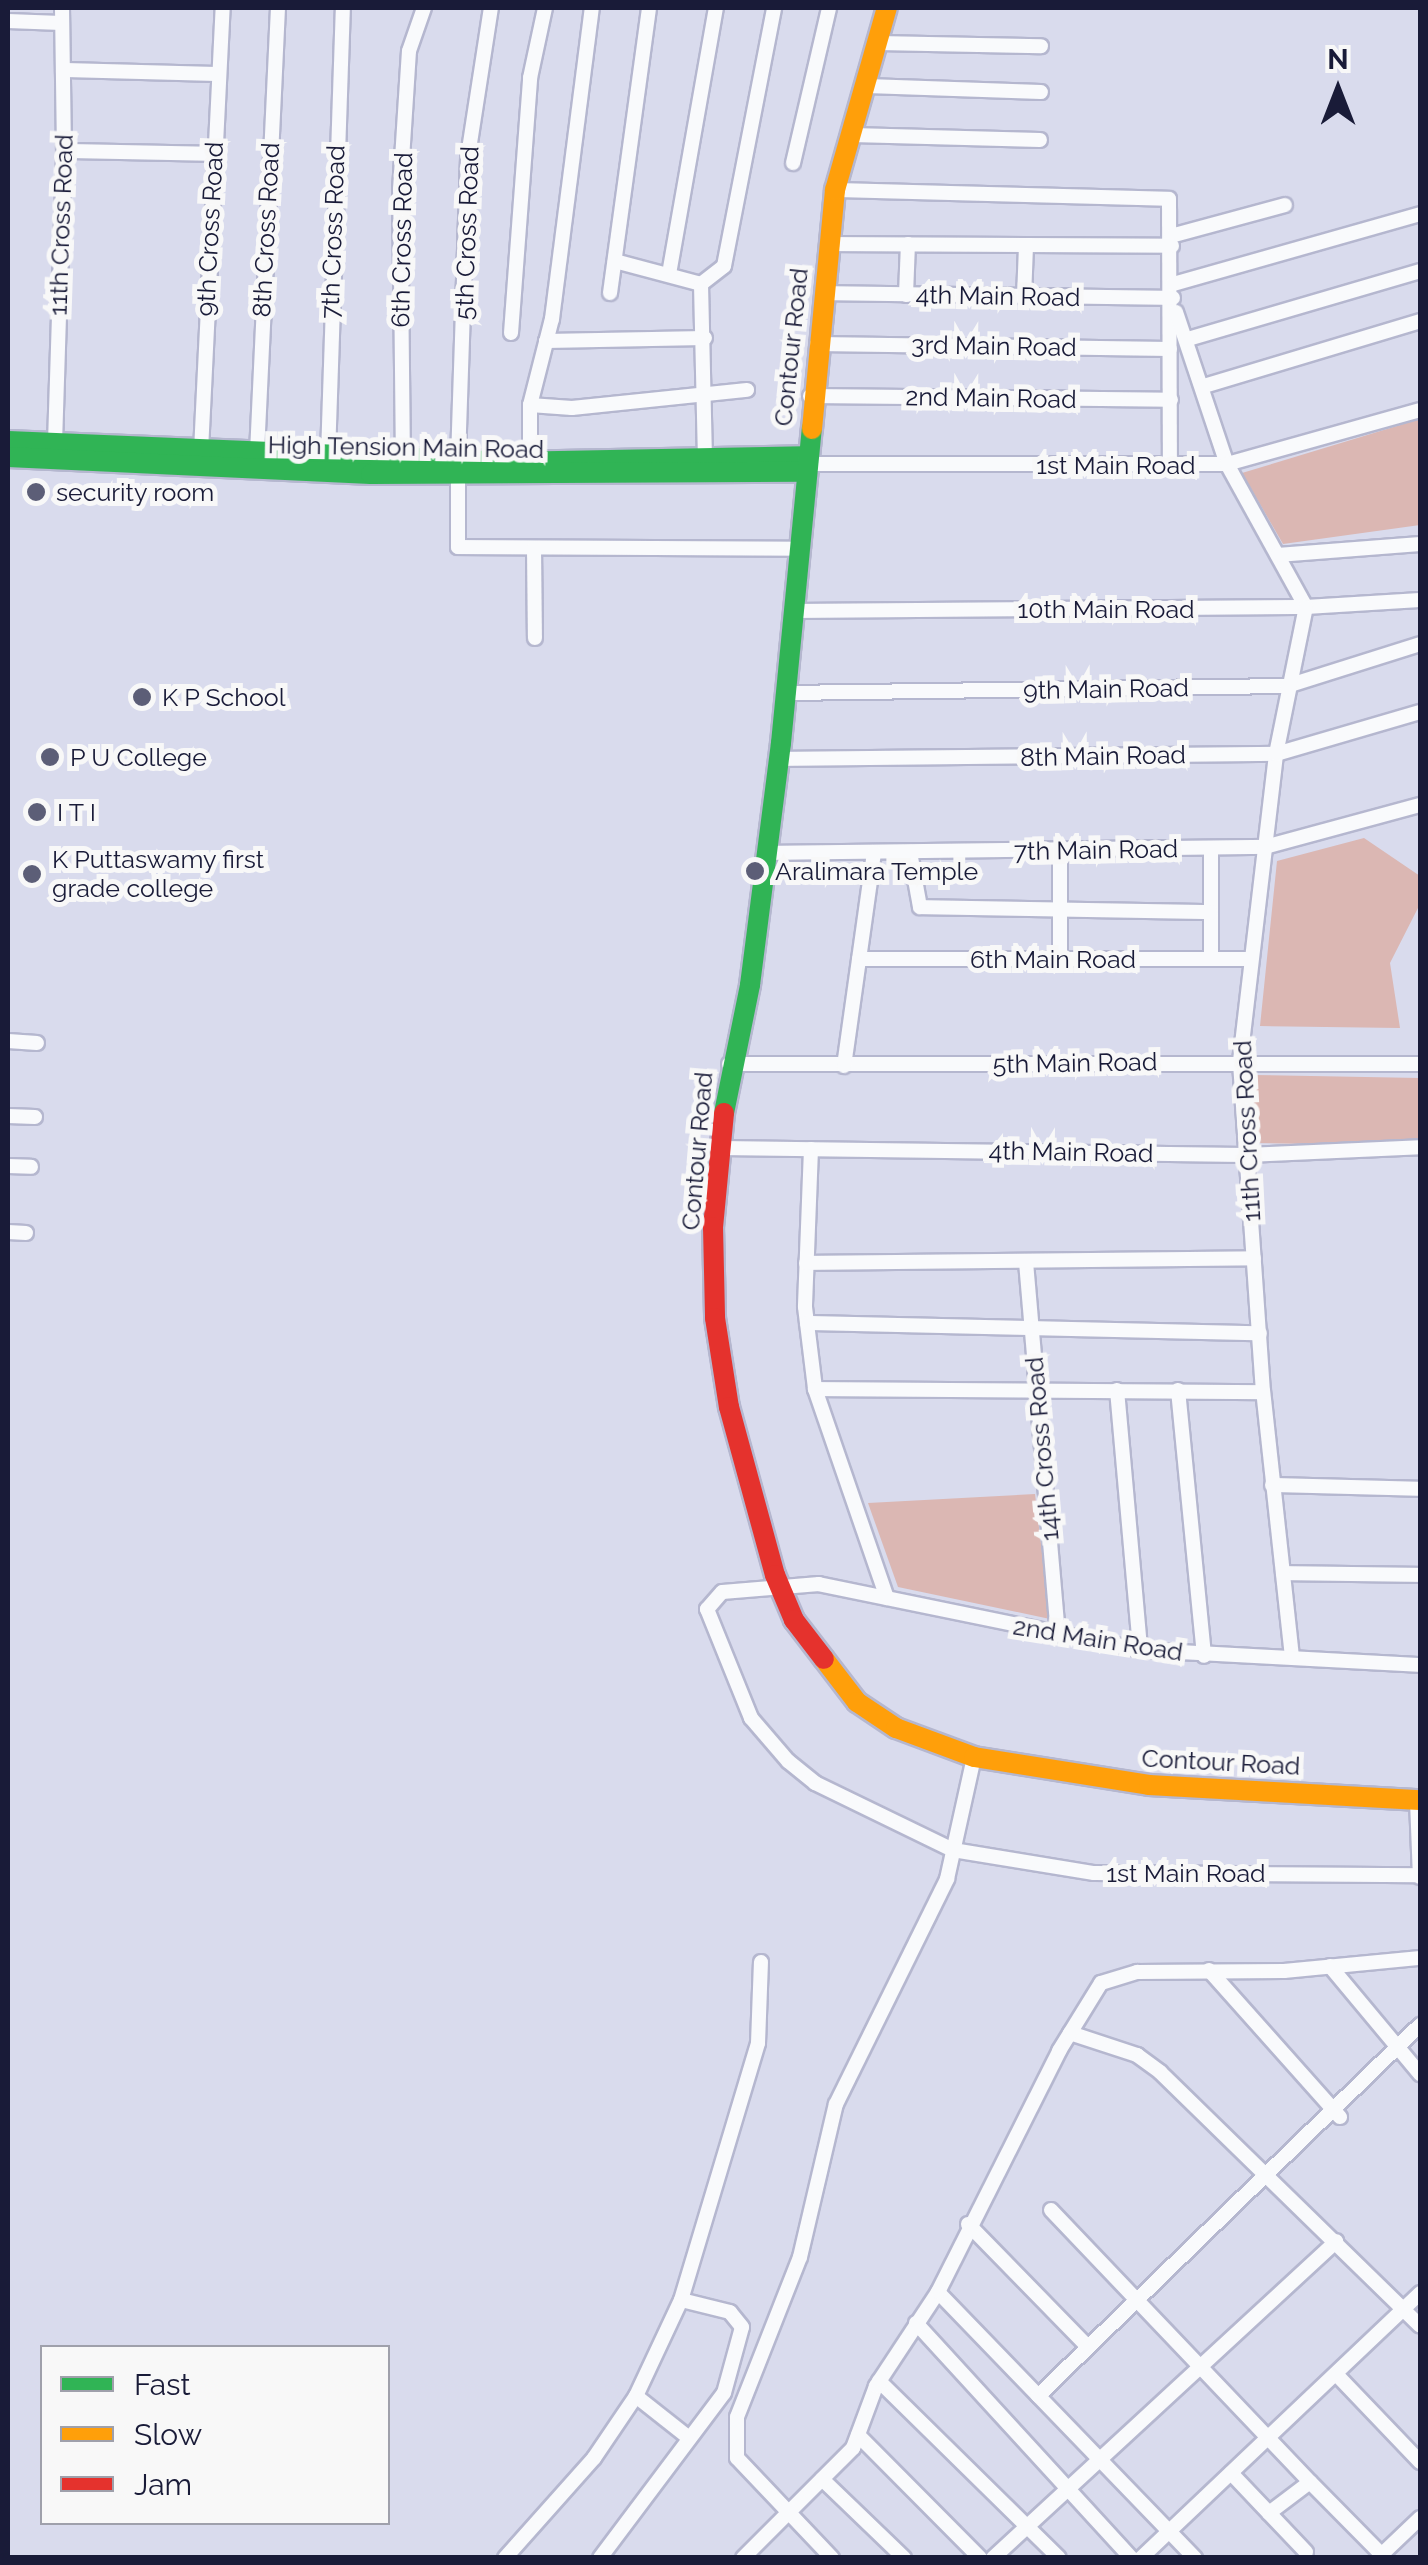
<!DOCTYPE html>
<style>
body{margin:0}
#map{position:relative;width:1428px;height:2565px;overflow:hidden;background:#d9dbed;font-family:Raleway,sans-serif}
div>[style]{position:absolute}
.green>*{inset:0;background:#dbb7b3;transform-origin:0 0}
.roads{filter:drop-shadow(2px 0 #b5b7cf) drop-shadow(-2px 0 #b5b7cf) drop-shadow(0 2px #b5b7cf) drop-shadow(0 -2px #b5b7cf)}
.street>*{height:14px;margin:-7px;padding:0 7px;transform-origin:7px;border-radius:7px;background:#f9fafc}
.fast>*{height:20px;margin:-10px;padding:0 10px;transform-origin:10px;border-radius:10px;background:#30b455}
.slow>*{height:20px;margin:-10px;padding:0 10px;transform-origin:10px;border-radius:10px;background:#ff9f0a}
.jam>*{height:20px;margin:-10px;padding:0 10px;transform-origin:10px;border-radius:10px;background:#e5322d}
.dots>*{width:28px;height:28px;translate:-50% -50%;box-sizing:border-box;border:5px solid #f8f8f8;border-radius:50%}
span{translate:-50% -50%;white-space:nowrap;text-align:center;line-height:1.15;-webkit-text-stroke:10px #f8f8f8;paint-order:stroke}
.street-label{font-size:25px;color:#191b38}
.poi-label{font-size:25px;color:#191b38}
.left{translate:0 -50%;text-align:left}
.frame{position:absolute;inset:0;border:10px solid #191b38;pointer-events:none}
.legend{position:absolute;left:40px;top:2345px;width:350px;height:180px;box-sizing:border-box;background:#f8f8f8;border:2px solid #9fa0ab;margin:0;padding:12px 18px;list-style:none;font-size:30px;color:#191b38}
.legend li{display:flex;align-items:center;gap:20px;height:50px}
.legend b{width:50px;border:2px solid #9fa0ab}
.north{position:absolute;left:1288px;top:40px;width:100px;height:100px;-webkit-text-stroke:8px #f8f8f8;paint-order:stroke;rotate:0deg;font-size:28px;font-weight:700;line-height:40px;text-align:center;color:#191b38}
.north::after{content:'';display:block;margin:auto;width:35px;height:45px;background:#191b38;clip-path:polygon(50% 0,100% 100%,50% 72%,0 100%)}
</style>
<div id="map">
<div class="green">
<i style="clip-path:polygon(1420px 419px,1420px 525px,1283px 544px,1242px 473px)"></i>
<i style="clip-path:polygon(1364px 838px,1420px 876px,1420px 904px,1390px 963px,1400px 1028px,1260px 1026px,1277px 861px)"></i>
<i style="left:1254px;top:1075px;width:166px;height:68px;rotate:1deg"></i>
<i style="clip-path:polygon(1035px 1494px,1050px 1619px,898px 1587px,868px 1503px)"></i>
</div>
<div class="roads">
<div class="street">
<i style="left:8px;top:21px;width:53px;rotate:2.2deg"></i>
<i style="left:878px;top:43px;width:163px;rotate:1.1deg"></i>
<i style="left:63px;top:70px;width:156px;rotate:1.5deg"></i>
<i style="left:867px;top:86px;width:174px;rotate:2deg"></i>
<i style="left:852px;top:135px;width:188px;rotate:1.5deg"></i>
<i style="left:64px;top:151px;width:150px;rotate:1.1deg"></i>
<i style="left:793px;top:163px;width:159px;rotate:-76.9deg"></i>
<i style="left:835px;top:190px;width:334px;rotate:1.5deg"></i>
<i style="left:1169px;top:199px;width:268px;rotate:89.8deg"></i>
<i style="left:1171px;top:236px;width:118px;rotate:-15.2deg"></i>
<i style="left:828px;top:244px;width:344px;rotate:0.3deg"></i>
<i style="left:615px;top:261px;width:89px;rotate:15deg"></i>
<i style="left:701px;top:284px;width:175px;rotate:88.7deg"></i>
<i style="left:669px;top:274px;width:270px;rotate:-80deg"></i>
<i style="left:701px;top:284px;width:29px;rotate:-38deg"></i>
<i style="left:724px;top:266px;width:263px;rotate:-79deg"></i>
<i style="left:1173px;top:284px;width:257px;rotate:-15.8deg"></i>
<i style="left:610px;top:293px;width:288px;rotate:-82.2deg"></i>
<i style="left:823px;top:293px;width:350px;rotate:0.8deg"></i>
<i style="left:906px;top:295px;width:51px;rotate:-87.8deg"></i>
<i style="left:1024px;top:298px;width:53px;rotate:-87.8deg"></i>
<i style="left:1176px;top:312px;width:160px;rotate:71.5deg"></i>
<i style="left:1227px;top:464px;width:163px;rotate:61.1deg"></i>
<i style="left:511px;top:333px;width:256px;rotate:-85.7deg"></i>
<i style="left:530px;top:78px;width:72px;rotate:-77.9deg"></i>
<i style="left:1188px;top:339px;width:242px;rotate:-16.3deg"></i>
<i style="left:546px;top:341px;width:159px;rotate:-1.1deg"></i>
<i style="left:817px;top:344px;width:353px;rotate:0.8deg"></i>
<i style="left:1204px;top:386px;width:226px;rotate:-16.7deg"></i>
<i style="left:810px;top:396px;width:361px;rotate:0.6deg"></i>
<i style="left:530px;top:405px;width:42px;rotate:4.1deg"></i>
<i style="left:572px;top:408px;width:176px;rotate:-5.9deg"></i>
<i style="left:55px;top:443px;width:292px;rotate:-88.2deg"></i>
<i style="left:64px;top:151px;width:143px;rotate:-90.8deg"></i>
<i style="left:201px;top:451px;width:444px;rotate:-87.2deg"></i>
<i style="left:257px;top:453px;width:445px;rotate:-87.3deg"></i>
<i style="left:328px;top:456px;width:448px;rotate:-88.1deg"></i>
<i style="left:458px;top:460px;width:304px;rotate:-88.1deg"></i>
<i style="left:468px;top:156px;width:150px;rotate:-81.2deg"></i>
<i style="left:403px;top:464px;width:274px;rotate:-90.6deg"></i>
<i style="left:400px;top:190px;width:139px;rotate:-86.3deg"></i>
<i style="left:409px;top:51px;width:46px;rotate:-70.8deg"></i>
<i style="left:804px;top:464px;width:423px"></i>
<i style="left:1227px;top:464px;width:200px;rotate:-15.6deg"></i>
<i style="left:530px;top:466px;width:61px;rotate:-90deg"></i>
<i style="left:530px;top:405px;width:89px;rotate:-75.7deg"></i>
<i style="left:552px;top:319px;width:314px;rotate:-82.7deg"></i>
<i style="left:458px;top:475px;width:72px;rotate:90deg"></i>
<i style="left:458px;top:547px;width:339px;rotate:0.3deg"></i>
<i style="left:534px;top:548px;width:90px;rotate:89.4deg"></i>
<i style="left:1278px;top:555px;width:142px;rotate:-4.4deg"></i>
<i style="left:792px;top:611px;width:514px;rotate:-0.45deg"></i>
<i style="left:1306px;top:607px;width:114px;rotate:-3.5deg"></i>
<i style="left:785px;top:693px;width:502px;rotate:-0.8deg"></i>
<i style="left:1287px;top:686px;width:139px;rotate:-17.5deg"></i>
<i style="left:779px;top:759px;width:497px;rotate:-0.6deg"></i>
<i style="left:1276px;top:754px;width:150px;rotate:-16.3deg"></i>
<i style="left:1211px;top:848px;width:111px;rotate:90deg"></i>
<i style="left:1060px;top:851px;width:108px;rotate:90deg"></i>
<i style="left:910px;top:852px;width:56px;rotate:79.7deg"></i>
<i style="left:920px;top:907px;width:291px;rotate:1deg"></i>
<i style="left:767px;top:853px;width:498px;rotate:-0.7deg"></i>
<i style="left:1265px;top:847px;width:161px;rotate:-15.2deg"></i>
<i style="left:859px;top:959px;width:388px"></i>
<i style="left:8px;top:1041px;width:29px;rotate:4deg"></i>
<i style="left:729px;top:1064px;width:691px"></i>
<i style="left:844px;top:1066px;width:216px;rotate:-82deg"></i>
<i style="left:8px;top:1116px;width:27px;rotate:2deg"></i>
<i style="left:721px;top:1148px;width:526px;rotate:0.76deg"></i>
<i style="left:1247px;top:1155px;width:173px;rotate:-2.6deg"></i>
<i style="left:811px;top:1149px;width:158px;rotate:92.2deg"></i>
<i style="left:805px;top:1307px;width:83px;rotate:83deg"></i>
<i style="left:815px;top:1389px;width:221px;rotate:71deg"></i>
<i style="left:8px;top:1166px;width:23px;rotate:2deg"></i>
<i style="left:8px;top:1232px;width:18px;rotate:3deg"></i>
<i style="left:1026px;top:1262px;width:374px;rotate:85.1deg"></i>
<i style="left:806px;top:1263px;width:448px;rotate:-0.6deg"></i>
<i style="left:807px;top:1323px;width:453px;rotate:1.3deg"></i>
<i style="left:815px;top:1389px;width:448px;rotate:0.4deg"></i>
<i style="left:1117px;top:1390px;width:261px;rotate:84.9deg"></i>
<i style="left:1178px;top:1390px;width:267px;rotate:84.4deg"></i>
<i style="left:1272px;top:1485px;width:148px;rotate:1.5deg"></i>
<i style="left:1283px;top:1573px;width:137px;rotate:0.8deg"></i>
<i style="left:1292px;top:1657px;width:267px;rotate:-96.2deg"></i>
<i style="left:1263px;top:1392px;width:332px;rotate:-94deg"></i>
<i style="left:1240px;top:1061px;width:309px;rotate:-83.3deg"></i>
<i style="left:1276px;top:754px;width:150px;rotate:-78.5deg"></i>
<i style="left:1420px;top:1665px;width:280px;rotate:-176.9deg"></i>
<i style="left:1140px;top:1650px;width:328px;rotate:-168.4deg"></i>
<i style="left:819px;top:1584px;width:97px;rotate:175.3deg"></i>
<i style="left:722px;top:1592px;width:23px;rotate:131deg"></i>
<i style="left:707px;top:1609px;width:118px;rotate:68deg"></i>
<i style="left:751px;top:1718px;width:57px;rotate:49.3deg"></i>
<i style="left:788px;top:1761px;width:35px;rotate:39deg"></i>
<i style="left:815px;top:1783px;width:153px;rotate:25.9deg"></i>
<i style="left:953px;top:1850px;width:143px;rotate:9.3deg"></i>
<i style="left:1094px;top:1873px;width:326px;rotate:0.4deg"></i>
<i style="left:1417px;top:1800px;width:77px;rotate:87.8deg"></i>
<i style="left:1330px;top:1966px;width:141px;rotate:50.2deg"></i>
<i style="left:1209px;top:1970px;width:197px;rotate:48.3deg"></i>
<i style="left:1070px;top:2033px;width:71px;rotate:18.2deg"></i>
<i style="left:1137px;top:2055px;width:29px;rotate:36deg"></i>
<i style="left:1160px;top:2072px;width:363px;rotate:44.3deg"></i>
<i style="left:1051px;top:2210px;width:376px;rotate:46.4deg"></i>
<i style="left:968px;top:2224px;width:172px;rotate:45.7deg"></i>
<i style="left:938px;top:2292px;width:370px;rotate:46deg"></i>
<i style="left:916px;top:2323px;width:319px;rotate:47.5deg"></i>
<i style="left:1336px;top:2374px;width:122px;rotate:46.3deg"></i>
<i style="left:879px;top:2381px;width:252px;rotate:44.5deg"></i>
<i style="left:636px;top:2396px;width:68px;rotate:38.4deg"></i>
<i style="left:1038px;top:2396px;width:533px;rotate:-44.16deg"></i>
<i style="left:858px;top:2435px;width:173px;rotate:45.2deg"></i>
<i style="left:1231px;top:2473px;width:55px;rotate:46.5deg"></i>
<i style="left:822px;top:2479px;width:114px;rotate:43.9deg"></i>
<i style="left:1306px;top:2552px;width:54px;rotate:-133.5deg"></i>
<i style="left:1269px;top:2513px;width:51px;rotate:-37.1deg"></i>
<i style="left:1310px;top:2482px;width:107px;rotate:45.4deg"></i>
<i style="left:505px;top:2558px;width:134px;rotate:-48.3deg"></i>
<i style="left:594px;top:2458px;width:75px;rotate:-55.9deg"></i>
<i style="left:636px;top:2396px;width:106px;rotate:-64.9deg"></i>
<i style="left:681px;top:2300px;width:268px;rotate:-73.3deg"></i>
<i style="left:758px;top:2043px;width:81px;rotate:-87.9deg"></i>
<i style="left:600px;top:2558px;width:206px;rotate:-53.1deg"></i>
<i style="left:724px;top:2393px;width:68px;rotate:-74.7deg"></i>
<i style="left:742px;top:2327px;width:19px;rotate:-129deg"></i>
<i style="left:730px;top:2312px;width:50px;rotate:-166.2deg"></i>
<i style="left:743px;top:2558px;width:156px;rotate:-45deg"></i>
<i style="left:853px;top:2448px;width:66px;rotate:-69.6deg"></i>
<i style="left:876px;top:2386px;width:113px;rotate:-56.6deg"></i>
<i style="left:938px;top:2292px;width:270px;rotate:-63.3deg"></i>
<i style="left:1059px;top:2051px;width:80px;rotate:-58.3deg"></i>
<i style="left:1101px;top:1983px;width:38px;rotate:-17deg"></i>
<i style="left:1137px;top:1972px;width:147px;rotate:-0.4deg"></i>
<i style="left:1284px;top:1971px;width:137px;rotate:-5.5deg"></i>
<i style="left:832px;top:2558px;width:138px;rotate:-133.5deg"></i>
<i style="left:737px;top:2458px;width:41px;rotate:-90deg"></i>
<i style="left:737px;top:2417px;width:172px;rotate:-68.5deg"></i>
<i style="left:800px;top:2257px;width:157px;rotate:-76.8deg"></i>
<i style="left:836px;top:2104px;width:251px;rotate:-63.7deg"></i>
<i style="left:947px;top:1879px;width:125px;rotate:-77.5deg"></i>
<i style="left:993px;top:2558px;width:467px;rotate:-42.7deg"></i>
<i style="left:1141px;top:2558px;width:385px;rotate:-43.5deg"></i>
<i style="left:1378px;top:2558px;width:58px;rotate:-43.6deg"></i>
</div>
<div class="fast">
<i style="left:8px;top:441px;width:496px;rotate:2.4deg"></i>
<i style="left:504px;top:462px;width:300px;rotate:-1.1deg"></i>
<i style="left:8px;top:457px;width:363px;rotate:2.7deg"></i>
<i style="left:371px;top:474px;width:432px;rotate:-0.3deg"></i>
<i style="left:724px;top:1113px;width:131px;rotate:-78.5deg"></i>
<i style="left:750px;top:985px;width:244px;rotate:-82.7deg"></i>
<i style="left:781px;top:743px;width:316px;rotate:-84.4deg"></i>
</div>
<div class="slow">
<i style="left:812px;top:429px;width:240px;rotate:-84.5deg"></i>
<i style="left:835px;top:190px;width:189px;rotate:-74.1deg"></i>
<i style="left:824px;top:1659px;width:54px;rotate:52.5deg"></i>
<i style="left:857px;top:1702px;width:47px;rotate:33.7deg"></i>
<i style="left:896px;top:1728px;width:83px;rotate:20.4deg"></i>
<i style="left:974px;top:1757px;width:177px;rotate:9.1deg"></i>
<i style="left:1149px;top:1785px;width:271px;rotate:3.2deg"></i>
</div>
<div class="jam">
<i style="left:724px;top:1113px;width:115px;rotate:95.5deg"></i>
<i style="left:713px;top:1227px;width:91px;rotate:88.7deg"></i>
<i style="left:715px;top:1318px;width:90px;rotate:81.1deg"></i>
<i style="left:729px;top:1407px;width:174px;rotate:74.7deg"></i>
<i style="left:775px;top:1575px;width:49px;rotate:67.1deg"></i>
<i style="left:794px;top:1620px;width:49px;rotate:52.4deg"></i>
</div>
</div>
<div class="dots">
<i style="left:36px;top:492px;background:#5c5e77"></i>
<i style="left:142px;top:697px;background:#5c5e77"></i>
<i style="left:50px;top:757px;background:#5c5e77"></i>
<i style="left:37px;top:812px;background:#5c5e77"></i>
<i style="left:755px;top:871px;background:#5c5e77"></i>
<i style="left:32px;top:874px;background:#5c5e77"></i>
</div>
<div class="street-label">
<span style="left:61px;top:225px;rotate:-88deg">11th Cross Road</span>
<span style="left:210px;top:229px;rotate:-87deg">9th Cross Road</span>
<span style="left:266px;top:230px;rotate:-87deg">8th Cross Road</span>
<span style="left:333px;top:232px;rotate:-88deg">7th Cross Road</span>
<span style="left:467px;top:233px;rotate:-88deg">5th Cross Road</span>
<span style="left:402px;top:240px;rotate:-89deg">6th Cross Road</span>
<span style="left:998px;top:296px;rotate:1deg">4th Main Road</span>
<span style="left:994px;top:346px;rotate:1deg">3rd Main Road</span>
<span style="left:791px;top:347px;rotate:-84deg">Contour Road</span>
<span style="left:991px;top:398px;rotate:1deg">2nd Main Road</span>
<span style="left:406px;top:447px;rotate:1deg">High Tension Main Road</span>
<span style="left:1116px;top:465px">1st Main Road</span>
<span style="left:1106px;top:609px">10th Main Road</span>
<span style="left:1106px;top:689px;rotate:-1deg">9th Main Road</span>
<span style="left:1103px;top:756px;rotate:-1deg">8th Main Road</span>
<span style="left:1096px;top:850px;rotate:-1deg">7th Main Road</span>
<span style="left:1053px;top:959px">6th Main Road</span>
<span style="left:1075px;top:1063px;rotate:-1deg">5th Main Road</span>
<span style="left:1247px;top:1131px;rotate:-93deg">11th Cross Road</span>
<span style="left:697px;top:1151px;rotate:-85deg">Contour Road</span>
<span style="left:1071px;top:1152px;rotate:1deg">4th Main Road</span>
<span style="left:1042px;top:1449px;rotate:-95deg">14th Cross Road</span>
<span style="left:1098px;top:1639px;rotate:9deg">2nd Main Road</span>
<span style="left:1221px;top:1762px;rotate:3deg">Contour Road</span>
<span style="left:1186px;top:1873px">1st Main Road</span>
</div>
<div class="poi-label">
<span class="left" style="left:56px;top:492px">security room</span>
<span class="left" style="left:162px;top:697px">K P School</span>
<span class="left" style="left:70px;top:757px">P U College</span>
<span class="left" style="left:57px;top:812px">I T I</span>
<span class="left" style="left:52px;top:874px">K Puttaswamy first<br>grade college</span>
<span class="left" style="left:775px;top:871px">Aralimara Temple</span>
</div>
<div class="frame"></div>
<ul class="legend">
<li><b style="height:12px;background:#30b455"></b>Fast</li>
<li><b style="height:12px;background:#ff9f0a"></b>Slow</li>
<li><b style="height:12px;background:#e5322d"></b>Jam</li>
</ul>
<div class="north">N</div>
</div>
